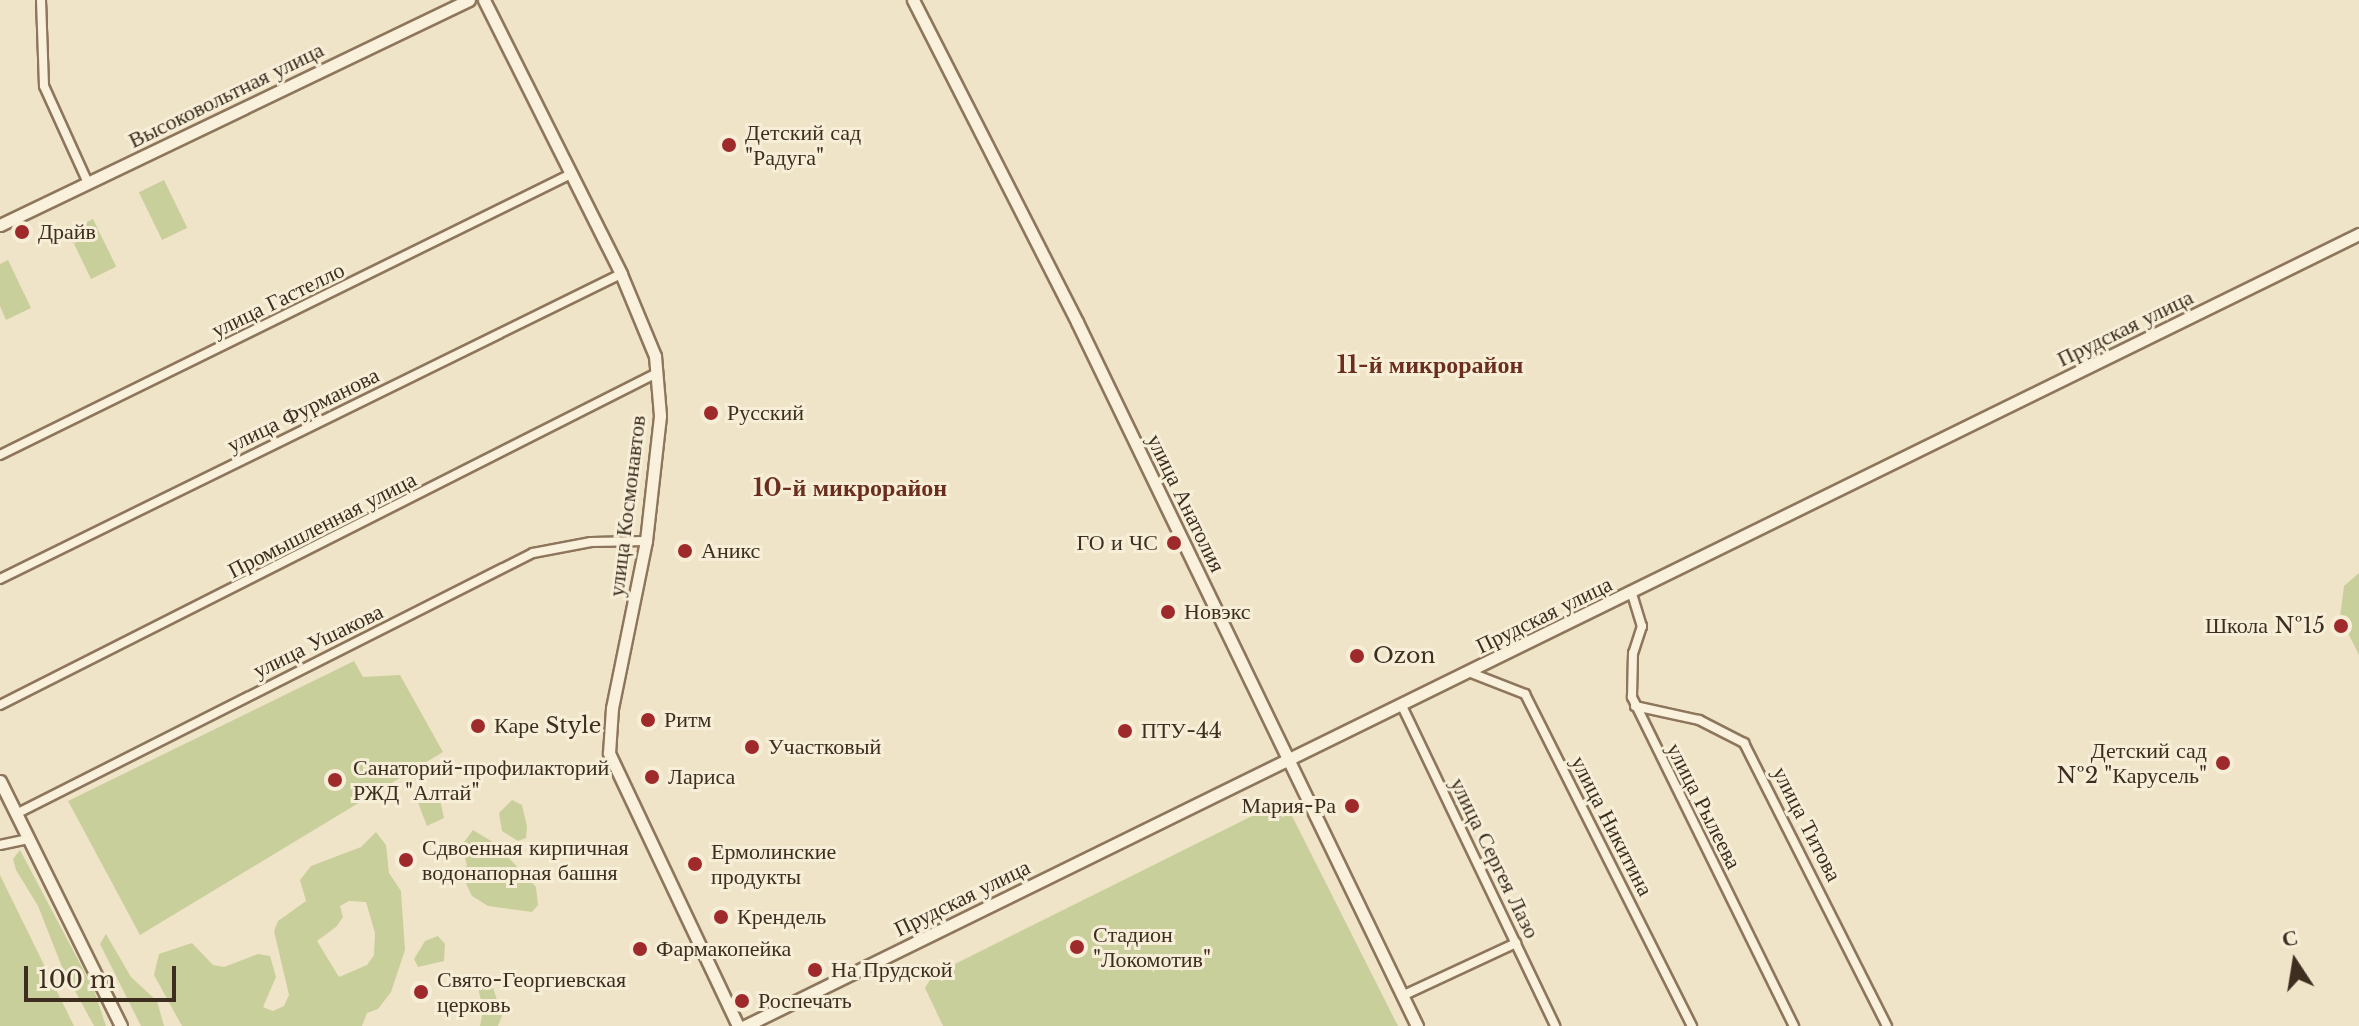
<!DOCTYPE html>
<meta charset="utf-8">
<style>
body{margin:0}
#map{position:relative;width:2359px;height:1026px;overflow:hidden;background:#f0e4c8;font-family:"Libre Baskerville",serif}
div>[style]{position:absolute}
.green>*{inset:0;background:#c9cf9b;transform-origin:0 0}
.roads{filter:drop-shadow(2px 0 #8d765c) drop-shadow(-2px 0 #8d765c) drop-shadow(0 2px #8d765c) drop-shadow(0 -2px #8d765c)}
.street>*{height:8px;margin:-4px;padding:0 4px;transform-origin:4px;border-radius:4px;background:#faf1dc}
.secondary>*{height:11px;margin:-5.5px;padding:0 5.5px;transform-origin:5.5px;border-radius:5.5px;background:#faf1dc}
.dots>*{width:22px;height:22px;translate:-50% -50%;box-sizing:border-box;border:4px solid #f7eed8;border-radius:50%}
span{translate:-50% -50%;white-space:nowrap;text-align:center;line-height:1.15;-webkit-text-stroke:6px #f7eed8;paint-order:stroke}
.street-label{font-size:22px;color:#3d2e20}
.poi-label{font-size:22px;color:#3d2e20}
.left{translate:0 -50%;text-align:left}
.right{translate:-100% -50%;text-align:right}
.neighbourhood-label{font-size:24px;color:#6b2e1e;font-weight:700}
.north{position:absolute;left:2255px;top:922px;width:80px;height:80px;-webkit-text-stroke:6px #f7eed8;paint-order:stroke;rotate:348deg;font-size:22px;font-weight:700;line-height:32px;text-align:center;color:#3d2e20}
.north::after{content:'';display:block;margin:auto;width:28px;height:36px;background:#3d2e20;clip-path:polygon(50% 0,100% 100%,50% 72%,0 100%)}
.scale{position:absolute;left:24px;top:966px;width:152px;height:36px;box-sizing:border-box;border:4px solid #3d2e20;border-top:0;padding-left:10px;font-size:24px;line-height:28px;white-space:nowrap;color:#3d2e20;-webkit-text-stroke:6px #f7eed8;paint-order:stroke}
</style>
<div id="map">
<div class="green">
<i style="left:164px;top:180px;width:53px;height:28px;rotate:64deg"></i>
<i style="left:93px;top:219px;width:53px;height:28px;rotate:64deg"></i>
<i style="clip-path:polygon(8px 260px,31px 308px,6px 320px,0 306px,0 264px)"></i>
<i style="clip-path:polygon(2359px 573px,2359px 655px,2340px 617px,2344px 586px)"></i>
<i style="clip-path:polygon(354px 661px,363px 677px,400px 675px,443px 752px,140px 935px,68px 801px)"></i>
<i style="clip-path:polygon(438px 790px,444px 818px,427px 826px,417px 800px)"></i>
<i style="clip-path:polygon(512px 800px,522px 805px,527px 826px,526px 838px,518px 841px,502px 831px,499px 813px)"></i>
<i style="clip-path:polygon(1284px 800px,1398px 1026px,943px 1026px,925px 988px,933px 975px)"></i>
<i style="clip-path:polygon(473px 830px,496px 844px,536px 887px,538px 905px,532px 912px,488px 906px,472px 896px,461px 873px,467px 865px,461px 846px)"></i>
<i style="clip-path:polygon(evenodd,376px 832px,386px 845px,389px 873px,401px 891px,405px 950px,391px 992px,378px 1009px,367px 1013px,362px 1026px,182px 1026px,154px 975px,159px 954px,192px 943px,213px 965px,224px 967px,258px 954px,270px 956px,276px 977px,263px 1007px,273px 1011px,284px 1006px,289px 995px,274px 931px,278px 921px,306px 901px,300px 880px,311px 866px,361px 847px,376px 832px,349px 901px,366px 902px,375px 933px,374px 955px,367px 965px,339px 977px,317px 941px,336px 927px,343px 917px,340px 906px,349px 901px)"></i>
<i style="clip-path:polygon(20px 850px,94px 990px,106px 1026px,94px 1026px,62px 967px,38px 906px,16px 870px,13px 859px)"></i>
<i style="clip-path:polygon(0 875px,74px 1026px,0 1026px)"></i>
<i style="clip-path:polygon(106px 934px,131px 977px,157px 1001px,164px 1026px,141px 1026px,100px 944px)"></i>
<i style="clip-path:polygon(438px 936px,445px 944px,444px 961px,418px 967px,414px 959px,425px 941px)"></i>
<i style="clip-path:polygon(489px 975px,502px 1016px,498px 1026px,480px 1026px,483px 1010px,476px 978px)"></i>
</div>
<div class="roads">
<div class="street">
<i style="left:41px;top:0;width:86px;rotate:88deg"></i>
<i style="left:44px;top:86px;width:107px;rotate:65.6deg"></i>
<i style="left:0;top:455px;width:636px;rotate:-26.2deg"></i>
<i style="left:0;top:579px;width:692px;rotate:-26.16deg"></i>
<i style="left:1632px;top:594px;width:34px;rotate:73deg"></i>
<i style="left:1642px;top:626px;width:28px;rotate:108deg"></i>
<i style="left:1633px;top:653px;width:44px;rotate:91.3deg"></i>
<i style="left:1632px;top:697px;width:367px;rotate:63.8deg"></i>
<i style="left:1471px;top:673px;width:58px;rotate:21.3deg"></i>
<i style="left:1525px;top:694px;width:372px;rotate:63.3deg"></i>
<i style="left:0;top:705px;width:736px;rotate:-26.81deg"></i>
<i style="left:1402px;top:706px;width:355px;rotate:64.4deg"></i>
<i style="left:1635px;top:706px;width:66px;rotate:12.3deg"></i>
<i style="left:1699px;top:720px;width:51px;rotate:27.1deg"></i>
<i style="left:1744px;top:743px;width:317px;rotate:63.2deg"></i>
<i style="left:16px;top:814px;width:579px;rotate:-26.79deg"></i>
<i style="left:533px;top:553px;width:59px;rotate:-10.7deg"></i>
<i style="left:591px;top:542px;width:55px;rotate:-1deg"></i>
<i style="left:0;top:845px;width:30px;rotate:-12deg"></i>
<i style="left:1402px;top:996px;width:126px;rotate:-24.9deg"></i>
</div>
<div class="secondary">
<i style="left:484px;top:0;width:306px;rotate:63.4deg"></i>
<i style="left:621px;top:274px;width:89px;rotate:67.5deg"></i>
<i style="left:655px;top:356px;width:60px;rotate:85.2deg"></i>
<i style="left:660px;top:416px;width:126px;rotate:96.4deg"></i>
<i style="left:646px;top:541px;width:170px;rotate:101.5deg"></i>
<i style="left:612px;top:708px;width:45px;rotate:93.8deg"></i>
<i style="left:609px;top:753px;width:302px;rotate:64.7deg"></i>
<i style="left:913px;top:0;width:361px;rotate:63deg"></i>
<i style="left:1077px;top:322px;width:782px;rotate:64.22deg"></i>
<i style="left:0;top:225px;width:520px;rotate:-25.63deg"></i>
<i style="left:0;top:781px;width:273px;rotate:63.7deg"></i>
<i style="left:745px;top:1026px;width:1798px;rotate:-26.14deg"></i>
</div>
</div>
<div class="dots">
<i style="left:729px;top:145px;background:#9e2a2b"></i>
<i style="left:22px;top:232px;background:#9e2a2b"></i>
<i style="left:711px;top:413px;background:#9e2a2b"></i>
<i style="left:1174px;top:543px;background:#9e2a2b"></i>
<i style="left:685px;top:551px;background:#9e2a2b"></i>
<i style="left:1168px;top:612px;background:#9e2a2b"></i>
<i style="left:2341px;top:626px;background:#9e2a2b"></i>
<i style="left:1357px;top:656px;background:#9e2a2b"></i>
<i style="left:648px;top:720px;background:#9e2a2b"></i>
<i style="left:478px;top:726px;background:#9e2a2b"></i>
<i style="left:1125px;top:731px;background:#9e2a2b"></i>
<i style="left:752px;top:747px;background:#9e2a2b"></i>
<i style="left:2223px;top:763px;background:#9e2a2b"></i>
<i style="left:652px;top:777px;background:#9e2a2b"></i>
<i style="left:335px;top:780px;background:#9e2a2b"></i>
<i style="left:1352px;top:806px;background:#9e2a2b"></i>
<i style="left:406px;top:860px;background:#9e2a2b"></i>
<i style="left:695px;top:864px;background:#9e2a2b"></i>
<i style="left:721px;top:917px;background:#9e2a2b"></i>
<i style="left:1077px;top:947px;background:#9e2a2b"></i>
<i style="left:640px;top:949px;background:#9e2a2b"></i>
<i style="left:815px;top:970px;background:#9e2a2b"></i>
<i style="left:421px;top:992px;background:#9e2a2b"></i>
<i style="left:742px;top:1001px;background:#9e2a2b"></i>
</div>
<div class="street-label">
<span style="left:226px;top:95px;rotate:-26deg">Высоковольтная улица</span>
<span style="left:278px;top:300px;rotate:-26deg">улица Гастелло</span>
<span style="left:2125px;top:328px;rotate:-26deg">Прудская улица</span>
<span style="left:303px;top:410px;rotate:-26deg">улица Фурманова</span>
<span style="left:1186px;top:503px;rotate:64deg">улица Анатолия</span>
<span style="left:627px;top:506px;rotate:-83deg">улица Космонавтов</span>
<span style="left:322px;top:525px;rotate:-27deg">Промышленная улица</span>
<span style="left:1544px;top:615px;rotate:-26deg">Прудская улица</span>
<span style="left:318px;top:641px;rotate:-26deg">улица Ушакова</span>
<span style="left:1704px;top:806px;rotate:63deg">улица Рылеева</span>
<span style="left:1807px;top:824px;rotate:63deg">улица Титова</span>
<span style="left:1612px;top:826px;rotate:63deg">улица Никитина</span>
<span style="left:1495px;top:858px;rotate:64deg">улица Сергея Лазо</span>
<span style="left:962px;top:898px;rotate:-26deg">Прудская улица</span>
</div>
<div class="poi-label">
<span class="left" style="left:745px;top:145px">Детский сад<br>"Радуга"</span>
<span class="left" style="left:38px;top:232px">Драйв</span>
<span class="left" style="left:727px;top:413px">Русский</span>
<span class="right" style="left:1158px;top:543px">ГО и ЧС</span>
<span class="left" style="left:701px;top:551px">Аникс</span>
<span class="left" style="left:1184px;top:612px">Новэкс</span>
<span class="right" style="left:2325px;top:626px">Школа №15</span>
<span class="left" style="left:1373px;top:656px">Ozon</span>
<span class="left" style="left:664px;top:720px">Ритм</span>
<span class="left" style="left:494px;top:726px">Каре Style</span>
<span class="left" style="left:1141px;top:731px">ПТУ-44</span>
<span class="left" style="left:768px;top:747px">Участковый</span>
<span class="right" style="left:2207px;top:763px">Детский сад<br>№2 "Карусель"</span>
<span class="left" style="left:353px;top:780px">Санаторий-профилакторий<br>РЖД "Алтай"</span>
<span class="left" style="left:668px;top:777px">Лариса</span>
<span class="right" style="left:1336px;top:806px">Мария-Ра</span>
<span class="left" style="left:422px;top:860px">Сдвоенная кирпичная<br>водонапорная башня</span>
<span class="left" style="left:711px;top:864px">Ермолинские<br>продукты</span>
<span class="left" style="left:737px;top:917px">Крендель</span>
<span class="left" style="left:1093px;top:947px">Стадион<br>"Локомотив"</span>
<span class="left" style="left:656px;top:949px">Фармакопейка</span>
<span class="left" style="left:831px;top:970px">На Прудской</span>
<span class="left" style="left:437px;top:992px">Свято-Георгиевская<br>церковь</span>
<span class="left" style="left:758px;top:1001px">Роспечать</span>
</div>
<div class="neighbourhood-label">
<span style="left:1430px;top:365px">11-й микрорайон</span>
<span style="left:850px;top:488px">10-й микрорайон</span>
</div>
<div class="north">С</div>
<div class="scale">100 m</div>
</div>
